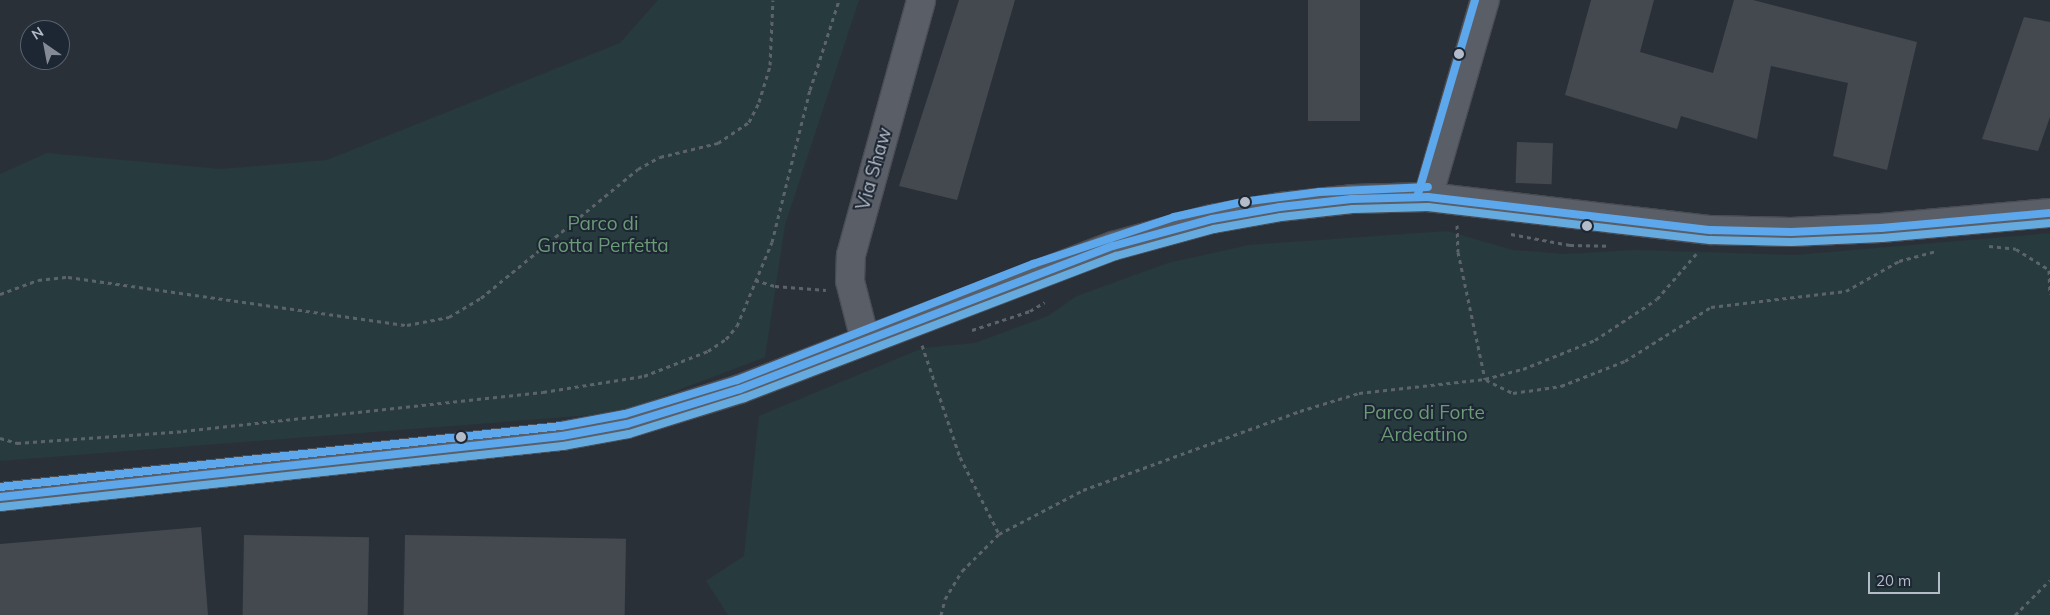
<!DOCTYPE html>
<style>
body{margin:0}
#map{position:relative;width:2050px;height:615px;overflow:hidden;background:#2a3038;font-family:Mulish,sans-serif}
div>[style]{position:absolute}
.green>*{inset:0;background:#273a3e}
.building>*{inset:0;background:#444950;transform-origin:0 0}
.path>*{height:3px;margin-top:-1.5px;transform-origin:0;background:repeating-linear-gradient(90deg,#5d636a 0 4px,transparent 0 8px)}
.roads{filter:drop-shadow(1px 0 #484c53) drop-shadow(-1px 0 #484c53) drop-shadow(0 1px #484c53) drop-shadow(0 -1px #484c53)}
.minor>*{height:28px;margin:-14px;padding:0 14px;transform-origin:14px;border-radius:14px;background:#5a5e66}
.bus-1>*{height:8px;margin:-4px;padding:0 4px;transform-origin:4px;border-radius:4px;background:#5da7ec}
.bus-2>*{height:8px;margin:-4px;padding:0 4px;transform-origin:4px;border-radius:4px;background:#66abdf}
.bus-3>*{height:8px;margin:-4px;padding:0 4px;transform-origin:4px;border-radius:4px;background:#5da7ec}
.dots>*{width:14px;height:14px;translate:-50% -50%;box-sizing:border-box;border:2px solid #1d2633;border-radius:50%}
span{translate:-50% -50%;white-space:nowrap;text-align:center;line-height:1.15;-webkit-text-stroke:4px #1d2633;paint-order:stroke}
.street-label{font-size:19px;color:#b4bcc9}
.park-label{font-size:19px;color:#6b9a76}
.north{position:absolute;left:20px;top:20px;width:50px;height:50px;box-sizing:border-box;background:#1d2633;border:1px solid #59626f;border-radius:50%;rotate:327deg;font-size:14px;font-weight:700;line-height:20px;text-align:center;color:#b4bcc9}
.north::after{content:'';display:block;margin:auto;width:18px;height:22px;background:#848b96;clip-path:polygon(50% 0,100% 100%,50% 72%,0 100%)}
.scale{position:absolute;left:1868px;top:572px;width:72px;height:22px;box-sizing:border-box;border:2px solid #b4bcc9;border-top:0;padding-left:6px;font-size:15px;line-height:18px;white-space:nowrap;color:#b4bcc9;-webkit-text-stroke:4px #1d2633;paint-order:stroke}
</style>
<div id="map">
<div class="green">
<i style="clip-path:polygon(658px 0,859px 0,785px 225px,765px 357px,618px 413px,0 461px,0 174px,47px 153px,221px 169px,327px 160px,620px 43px)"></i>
<i style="clip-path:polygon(1447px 231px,1513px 250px,1565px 254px,1634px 250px,1795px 255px,2050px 233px,2050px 615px,728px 615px,706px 581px,744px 556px,759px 416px,923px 348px,975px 343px,1048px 316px,1077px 296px,1168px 263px,1249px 245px)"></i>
</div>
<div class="building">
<i style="clip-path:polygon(959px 0,1015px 0,957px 200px,899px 186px)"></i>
<i style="left:1308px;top:0;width:52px;height:121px"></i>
<i style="clip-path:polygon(1591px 0,1654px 0,1640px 52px,1713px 73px,1734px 0,1753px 0,1917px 42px,1887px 170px,1833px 156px,1848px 83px,1771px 66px,1757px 139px,1681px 116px,1677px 129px,1565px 95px)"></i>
<i style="clip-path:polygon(2024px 17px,2050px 22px,2050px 117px,2038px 151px,1982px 139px)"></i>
<i style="left:1517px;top:142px;width:36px;height:41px;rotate:2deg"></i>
<i style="clip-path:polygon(201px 527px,208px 615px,0 615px,0 544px)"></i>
<i style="left:244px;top:535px;width:125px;height:80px;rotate:1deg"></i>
<i style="left:405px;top:535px;width:221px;height:80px;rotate:1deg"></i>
</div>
<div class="path">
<i style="left:1457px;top:225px;width:27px;rotate:88deg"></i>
<i style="left:1458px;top:252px;width:130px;rotate:78deg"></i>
<i style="left:1511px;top:234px;width:60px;rotate:10.6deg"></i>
<i style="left:1570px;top:245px;width:39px;rotate:1deg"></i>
<i style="left:1989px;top:246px;width:27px;rotate:6deg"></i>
<i style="left:2016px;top:249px;width:40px;rotate:32deg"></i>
<i style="left:2049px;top:270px;width:24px;rotate:88deg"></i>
<i style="left:755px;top:280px;width:21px;rotate:17deg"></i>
<i style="left:775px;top:286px;width:51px;rotate:4.5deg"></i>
<i style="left:0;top:294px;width:40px;rotate:-20.2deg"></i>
<i style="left:38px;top:280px;width:30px;rotate:-6deg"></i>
<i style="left:68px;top:277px;width:342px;rotate:8.1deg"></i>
<i style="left:407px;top:325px;width:43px;rotate:-10.8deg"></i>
<i style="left:449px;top:317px;width:37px;rotate:-31deg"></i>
<i style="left:481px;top:298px;width:203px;rotate:-39.4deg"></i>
<i style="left:638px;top:169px;width:25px;rotate:-29deg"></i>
<i style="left:660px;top:157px;width:60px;rotate:-13.6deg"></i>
<i style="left:718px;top:143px;width:37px;rotate:-34deg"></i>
<i style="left:749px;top:122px;width:22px;rotate:-63deg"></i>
<i style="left:759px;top:102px;width:39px;rotate:-73deg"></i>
<i style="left:770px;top:65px;width:65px;rotate:-87.4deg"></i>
<i style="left:972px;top:330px;width:61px;rotate:-18.1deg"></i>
<i style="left:1030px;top:311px;width:17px;rotate:-31deg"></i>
<i style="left:922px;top:345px;width:118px;rotate:71.3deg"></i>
<i style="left:960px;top:457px;width:86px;rotate:63.1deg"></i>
<i style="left:1486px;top:380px;width:30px;rotate:26deg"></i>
<i style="left:1513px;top:393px;width:49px;rotate:-8.3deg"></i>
<i style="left:1561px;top:386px;width:69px;rotate:-21.3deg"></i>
<i style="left:1625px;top:361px;width:102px;rotate:-32.1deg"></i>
<i style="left:1711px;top:307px;width:136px;rotate:-6.8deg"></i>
<i style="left:1846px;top:291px;width:61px;rotate:-29.5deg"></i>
<i style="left:1899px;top:261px;width:38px;rotate:-15deg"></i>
<i style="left:0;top:438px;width:18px;rotate:16deg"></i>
<i style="left:17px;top:443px;width:166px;rotate:-4.1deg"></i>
<i style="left:183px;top:431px;width:362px;rotate:-6.2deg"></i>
<i style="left:543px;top:392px;width:102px;rotate:-9deg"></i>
<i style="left:644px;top:376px;width:69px;rotate:-21.3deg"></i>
<i style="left:708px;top:351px;width:22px;rotate:-34deg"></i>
<i style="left:726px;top:339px;width:17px;rotate:-50deg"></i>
<i style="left:737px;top:326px;width:91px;rotate:-67.4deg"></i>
<i style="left:772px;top:242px;width:157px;rotate:-76deg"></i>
<i style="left:810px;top:90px;width:95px;rotate:-72.1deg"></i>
<i style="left:941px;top:615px;width:16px;rotate:-76deg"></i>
<i style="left:945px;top:599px;width:33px;rotate:-59deg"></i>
<i style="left:962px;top:571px;width:52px;rotate:-45deg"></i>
<i style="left:999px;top:534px;width:95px;rotate:-27.6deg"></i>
<i style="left:1083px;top:490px;width:231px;rotate:-20deg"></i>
<i style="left:1300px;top:411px;width:62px;rotate:-17deg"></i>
<i style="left:1359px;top:393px;width:127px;rotate:-6.3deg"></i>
<i style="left:1485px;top:379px;width:39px;rotate:-15deg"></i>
<i style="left:1523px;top:369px;width:78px;rotate:-21.9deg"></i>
<i style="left:1595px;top:340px;width:74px;rotate:-33.5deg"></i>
<i style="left:1657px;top:299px;width:60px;rotate:-49.1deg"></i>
<i style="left:2015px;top:615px;width:49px;rotate:-45deg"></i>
</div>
<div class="roads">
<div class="minor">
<i style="left:1428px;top:197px;width:205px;rotate:-73.9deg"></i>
<i style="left:865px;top:340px;width:61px;rotate:-104.3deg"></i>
<i style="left:850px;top:281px;width:26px;rotate:-88deg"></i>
<i style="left:851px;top:255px;width:264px;rotate:-74.6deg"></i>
<i style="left:0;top:497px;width:565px;rotate:-6.19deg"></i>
<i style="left:562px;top:436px;width:66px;rotate:-10.5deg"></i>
<i style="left:627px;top:424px;width:118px;rotate:-17.2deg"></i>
<i style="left:740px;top:389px;width:399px;rotate:-21deg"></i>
<i style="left:1113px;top:246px;width:103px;rotate:-15.3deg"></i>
<i style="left:1212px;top:219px;width:69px;rotate:-10deg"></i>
<i style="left:1280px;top:207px;width:72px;rotate:-6.3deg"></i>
<i style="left:1352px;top:199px;width:76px;rotate:-1.5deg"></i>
<i style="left:1428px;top:197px;width:285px;rotate:6.7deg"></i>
<i style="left:1711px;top:230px;width:80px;rotate:1.4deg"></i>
<i style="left:1791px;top:232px;width:90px;rotate:-2.5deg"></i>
<i style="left:1881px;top:228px;width:170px;rotate:-5.1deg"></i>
</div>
</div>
<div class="bus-1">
<i style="left:0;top:497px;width:565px;rotate:-6.19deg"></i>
<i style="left:562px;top:436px;width:66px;rotate:-10.5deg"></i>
<i style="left:627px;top:424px;width:118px;rotate:-17.2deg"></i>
<i style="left:740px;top:389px;width:399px;rotate:-21deg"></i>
<i style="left:1113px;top:246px;width:103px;rotate:-15.3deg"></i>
<i style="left:1212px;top:219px;width:69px;rotate:-10deg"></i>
<i style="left:1280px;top:207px;width:72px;rotate:-6.3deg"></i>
<i style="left:1352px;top:199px;width:76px;rotate:-1.5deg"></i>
<i style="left:1428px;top:197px;width:285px;rotate:6.7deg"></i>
<i style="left:1711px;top:230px;width:80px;rotate:1.4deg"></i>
<i style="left:1791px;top:232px;width:90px;rotate:-2.5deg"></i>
<i style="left:1881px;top:228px;width:170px;rotate:-5.1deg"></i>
</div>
<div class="bus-2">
<i style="left:1px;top:507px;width:565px;rotate:-6.19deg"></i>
<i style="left:563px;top:446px;width:67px;rotate:-10.3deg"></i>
<i style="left:629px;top:434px;width:121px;rotate:-17.4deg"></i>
<i style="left:744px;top:398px;width:398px;rotate:-20.9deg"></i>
<i style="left:1116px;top:256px;width:102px;rotate:-15.4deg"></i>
<i style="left:1214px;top:229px;width:68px;rotate:-10.2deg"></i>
<i style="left:1281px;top:217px;width:72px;rotate:-6.3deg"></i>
<i style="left:1353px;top:209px;width:75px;rotate:-1.5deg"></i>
<i style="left:1428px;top:207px;width:284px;rotate:6.7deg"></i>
<i style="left:1710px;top:240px;width:81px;rotate:1.4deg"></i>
<i style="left:1791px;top:242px;width:91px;rotate:-2.5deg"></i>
<i style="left:1882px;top:238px;width:169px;rotate:-5.1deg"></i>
</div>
<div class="bus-3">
<i style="left:1418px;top:194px;width:202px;rotate:-73.6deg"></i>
<i style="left:0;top:487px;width:564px;rotate:-6.21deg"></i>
<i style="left:561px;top:426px;width:65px;rotate:-10.6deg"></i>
<i style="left:625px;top:414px;width:117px;rotate:-16.9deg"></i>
<i style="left:737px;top:380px;width:318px;rotate:-21.4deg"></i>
<i style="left:1033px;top:264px;width:149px;rotate:-18.4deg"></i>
<i style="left:1174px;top:217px;width:70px;rotate:-12.4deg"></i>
<i style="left:1242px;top:202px;width:78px;rotate:-7.4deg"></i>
<i style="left:1319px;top:192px;width:109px;rotate:-2.6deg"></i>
</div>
<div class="dots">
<i style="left:1459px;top:54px;background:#b4bcc9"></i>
<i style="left:1245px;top:202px;background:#b4bcc9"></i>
<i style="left:1587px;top:226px;background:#b4bcc9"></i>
<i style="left:461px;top:437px;background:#b4bcc9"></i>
</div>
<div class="street-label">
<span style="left:874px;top:169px;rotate:-74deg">Via Shaw</span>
</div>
<div class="park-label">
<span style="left:603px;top:235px">Parco di<br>Grotta Perfetta</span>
<span style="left:1424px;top:424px">Parco di Forte<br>Ardeatino</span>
</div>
<div class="north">N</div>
<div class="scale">20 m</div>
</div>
